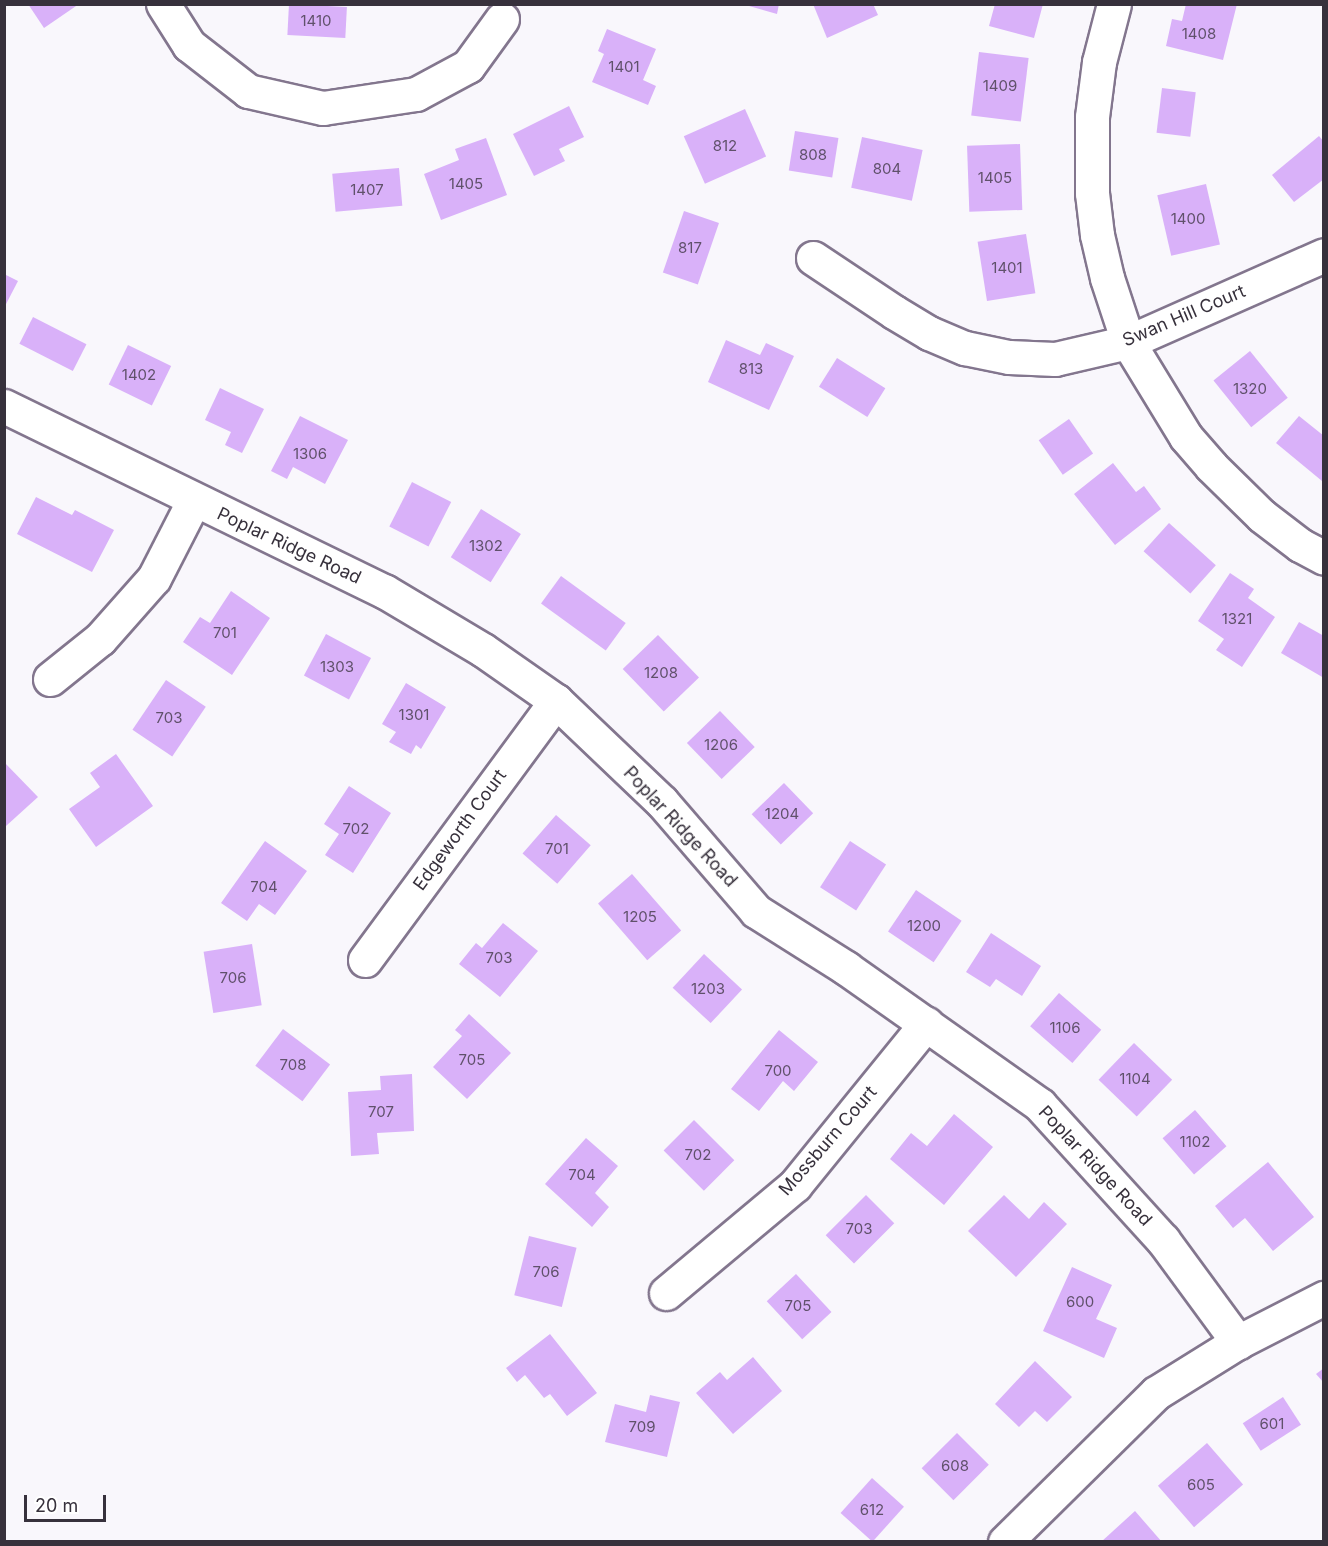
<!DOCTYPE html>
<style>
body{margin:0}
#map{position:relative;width:1328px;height:1546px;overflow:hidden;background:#f9f7fc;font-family:Inter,sans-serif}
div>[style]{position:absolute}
.building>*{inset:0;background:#d9b1f9;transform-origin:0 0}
.roads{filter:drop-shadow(2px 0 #83768e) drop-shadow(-2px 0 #83768e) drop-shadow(0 2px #83768e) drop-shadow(0 -2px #83768e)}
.minor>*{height:33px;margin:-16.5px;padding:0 16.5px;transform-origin:16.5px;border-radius:16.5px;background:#fff}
span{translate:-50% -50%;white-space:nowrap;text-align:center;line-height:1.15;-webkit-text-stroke:4.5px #fff;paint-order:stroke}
.number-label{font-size:15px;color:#60516b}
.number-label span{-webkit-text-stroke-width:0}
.street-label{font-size:18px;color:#37313c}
.frame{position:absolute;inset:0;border:6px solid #37313c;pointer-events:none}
.scale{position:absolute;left:24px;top:1495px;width:82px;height:27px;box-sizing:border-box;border:3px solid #37313c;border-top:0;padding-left:8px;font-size:18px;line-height:21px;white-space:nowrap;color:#37313c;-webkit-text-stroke:4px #fff;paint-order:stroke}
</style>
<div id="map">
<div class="building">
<i style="clip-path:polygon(28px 4px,79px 4px,44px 28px)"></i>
<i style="left:289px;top:4px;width:58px;height:31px;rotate:3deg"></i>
<i style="clip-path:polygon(742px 4px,779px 4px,777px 14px)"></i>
<i style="clip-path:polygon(813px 4px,873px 4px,878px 15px,827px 38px)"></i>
<i style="clip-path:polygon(995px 4px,1043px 4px,1034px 38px,989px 26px)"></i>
<i style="clip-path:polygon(1186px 4px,1237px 4px,1223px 60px,1166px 46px,1172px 19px,1182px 21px)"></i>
<i style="clip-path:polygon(607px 29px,656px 49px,643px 80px,656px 86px,648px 105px,592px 82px,604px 54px,598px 51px)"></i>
<i style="left:979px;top:52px;width:50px;height:64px;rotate:7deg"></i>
<i style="left:1162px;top:88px;width:34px;height:45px;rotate:7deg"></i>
<i style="clip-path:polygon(569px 106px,584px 137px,559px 149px,565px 161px,534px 176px,513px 134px)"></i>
<i style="left:745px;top:109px;width:52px;height:67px;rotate:66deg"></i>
<i style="left:795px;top:131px;width:44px;height:40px;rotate:9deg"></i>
<i style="clip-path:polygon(1319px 136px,1324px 142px,1324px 179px,1294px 202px,1272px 175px)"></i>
<i style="left:862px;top:137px;width:62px;height:52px;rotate:12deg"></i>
<i style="clip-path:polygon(486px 138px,507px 195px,441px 220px,424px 174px,459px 160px,455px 149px)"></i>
<i style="left:1020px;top:144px;width:66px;height:53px;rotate:88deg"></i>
<i style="left:399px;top:168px;width:38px;height:67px;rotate:85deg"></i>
<i style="left:1206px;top:184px;width:62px;height:50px;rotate:77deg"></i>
<i style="left:684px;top:211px;width:37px;height:65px;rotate:19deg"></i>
<i style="left:1026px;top:234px;width:60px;height:49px;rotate:81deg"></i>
<i style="clip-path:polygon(4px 274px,18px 281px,4px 308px)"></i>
<i style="left:33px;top:317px;width:60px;height:30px;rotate:27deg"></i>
<i style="clip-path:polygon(726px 340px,760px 355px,766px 343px,794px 356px,769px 410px,708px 382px)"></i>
<i style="left:128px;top:345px;width:48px;height:44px;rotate:26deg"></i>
<i style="left:1250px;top:351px;width:60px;height:47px;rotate:51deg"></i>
<i style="left:837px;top:358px;width:57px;height:34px;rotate:32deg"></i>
<i style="clip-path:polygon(220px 388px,264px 409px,242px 453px,225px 445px,231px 432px,205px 420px)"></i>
<i style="clip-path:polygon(300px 416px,348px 440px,325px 484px,293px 467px,287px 479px,271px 471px)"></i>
<i style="clip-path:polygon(1299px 416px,1324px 436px,1322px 481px,1276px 443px)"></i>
<i style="left:1069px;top:419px;width:42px;height:37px;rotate:55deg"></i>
<i style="clip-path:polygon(1113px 463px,1136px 492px,1144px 486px,1161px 509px,1115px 545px,1074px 494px)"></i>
<i style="left:412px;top:482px;width:44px;height:50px;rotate:27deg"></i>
<i style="clip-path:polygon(36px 497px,72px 515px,75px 510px,114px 530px,92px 572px,17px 534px)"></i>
<i style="left:481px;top:509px;width:47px;height:57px;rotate:32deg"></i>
<i style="left:1169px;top:523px;width:63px;height:38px;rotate:42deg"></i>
<i style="clip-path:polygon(1230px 573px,1254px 589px,1248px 598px,1275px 617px,1242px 667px,1216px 650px,1224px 639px,1198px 621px)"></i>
<i style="left:561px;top:576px;width:80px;height:34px;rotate:36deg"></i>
<i style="clip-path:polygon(231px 591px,270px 618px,232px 675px,183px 642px,200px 617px,210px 623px)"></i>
<i style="clip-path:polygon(1299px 622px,1324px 636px,1324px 678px,1281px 653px)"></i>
<i style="left:326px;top:634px;width:51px;height:47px;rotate:28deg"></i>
<i style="left:658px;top:635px;width:59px;height:49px;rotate:46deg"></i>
<i style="left:166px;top:680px;width:48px;height:60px;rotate:34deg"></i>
<i style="clip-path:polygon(406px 683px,446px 707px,421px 749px,416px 745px,411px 754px,389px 742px,396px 732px,382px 724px)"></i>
<i style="left:720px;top:711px;width:50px;height:46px;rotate:46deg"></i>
<i style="clip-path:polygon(116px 754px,153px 806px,96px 847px,69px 809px,100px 787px,90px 773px)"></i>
<i style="clip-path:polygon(4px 762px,38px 797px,6px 826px,4px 824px)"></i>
<i style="left:784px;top:783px;width:42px;height:45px;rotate:46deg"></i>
<i style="clip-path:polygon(349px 786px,391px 813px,353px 873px,325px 855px,339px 834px,324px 824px)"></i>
<i style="left:556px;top:815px;width:46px;height:51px;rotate:41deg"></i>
<i style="clip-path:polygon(265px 841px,307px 871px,275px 915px,259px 904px,247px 921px,221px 903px)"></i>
<i style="left:850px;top:841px;width:43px;height:55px;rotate:33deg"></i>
<i style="left:632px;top:874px;width:75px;height:45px;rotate:49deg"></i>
<i style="left:916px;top:890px;width:55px;height:50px;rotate:34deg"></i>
<i style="clip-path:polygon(503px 923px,538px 951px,500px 997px,459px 964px,476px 943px,482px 948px)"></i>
<i style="clip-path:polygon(991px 933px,1041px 966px,1022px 996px,996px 979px,990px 987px,966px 972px)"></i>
<i style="left:252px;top:944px;width:62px;height:49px;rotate:81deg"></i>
<i style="left:704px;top:954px;width:52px;height:46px;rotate:43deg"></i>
<i style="left:1059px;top:993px;width:56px;height:44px;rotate:41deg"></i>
<i style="clip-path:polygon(469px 1014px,511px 1053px,467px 1099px,433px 1067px,462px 1036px,455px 1030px)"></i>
<i style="left:283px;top:1029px;width:59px;height:46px;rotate:37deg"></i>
<i style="clip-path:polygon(779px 1030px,818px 1062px,794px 1091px,783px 1081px,759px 1111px,731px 1089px)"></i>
<i style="left:1134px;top:1043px;width:53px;height:51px;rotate:44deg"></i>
<i style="clip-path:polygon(412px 1074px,414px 1131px,377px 1133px,379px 1154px,351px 1156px,348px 1092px,381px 1090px,380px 1076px)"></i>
<i style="left:1195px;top:1110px;width:48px;height:43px;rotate:49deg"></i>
<i style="clip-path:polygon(954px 1114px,993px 1147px,944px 1205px,890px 1159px,911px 1133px,927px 1146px)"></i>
<i style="left:694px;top:1120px;width:57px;height:43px;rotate:45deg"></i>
<i style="clip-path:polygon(586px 1138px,618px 1166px,595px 1193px,609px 1207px,592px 1227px,545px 1184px)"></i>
<i style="clip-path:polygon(1268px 1162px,1314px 1217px,1273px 1251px,1245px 1218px,1233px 1228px,1215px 1206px)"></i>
<i style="left:866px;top:1195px;width:40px;height:57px;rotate:45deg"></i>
<i style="clip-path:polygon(1004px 1195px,1029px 1219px,1044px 1202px,1067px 1224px,1016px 1277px,968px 1231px)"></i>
<i style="left:529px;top:1236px;width:49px;height:61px;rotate:14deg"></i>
<i style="clip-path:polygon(1072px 1267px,1112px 1285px,1096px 1319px,1117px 1328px,1104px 1358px,1043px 1331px)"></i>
<i style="left:796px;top:1274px;width:52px;height:40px;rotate:47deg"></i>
<i style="clip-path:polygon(550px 1334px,597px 1393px,567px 1416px,550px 1394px,544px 1398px,525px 1375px,517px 1382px,506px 1368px)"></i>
<i style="clip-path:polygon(753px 1357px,782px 1391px,733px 1434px,696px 1393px,720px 1372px,727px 1380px)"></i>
<i style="clip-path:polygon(1035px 1361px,1072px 1397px,1047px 1422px,1035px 1411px,1019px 1427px,995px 1404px)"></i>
<i style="clip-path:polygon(1324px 1368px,1324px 1383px,1316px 1374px)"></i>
<i style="clip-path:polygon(650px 1395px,680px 1402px,667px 1457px,605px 1442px,615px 1404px,646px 1412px)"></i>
<i style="left:1283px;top:1397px;width:33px;height:48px;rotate:57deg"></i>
<i style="left:957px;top:1433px;width:45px;height:50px;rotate:45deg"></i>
<i style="left:1207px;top:1443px;width:55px;height:65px;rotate:49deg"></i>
<i style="left:872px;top:1478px;width:43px;height:47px;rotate:42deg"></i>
<i style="clip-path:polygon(1135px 1511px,1162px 1542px,1101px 1542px)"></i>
</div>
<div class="roads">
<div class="minor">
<i style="left:163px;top:4px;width:49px;rotate:57.6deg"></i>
<i style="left:189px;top:45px;width:75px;rotate:37.9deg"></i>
<i style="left:248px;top:91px;width:77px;rotate:12.8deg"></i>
<i style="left:323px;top:108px;width:94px;rotate:-8.6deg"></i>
<i style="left:416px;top:94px;width:59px;rotate:-28.3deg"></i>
<i style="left:468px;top:66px;width:58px;rotate:-54.1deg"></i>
<i style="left:1114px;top:4px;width:60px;rotate:104.5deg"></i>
<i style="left:1099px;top:62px;width:55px;rotate:97.3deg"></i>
<i style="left:1092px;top:117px;width:76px;rotate:90deg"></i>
<i style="left:1092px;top:193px;width:42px;rotate:83.2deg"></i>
<i style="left:1097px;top:235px;width:44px;rotate:76.9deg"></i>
<i style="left:1107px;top:278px;width:67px;rotate:71.8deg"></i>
<i style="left:1128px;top:342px;width:111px;rotate:58.6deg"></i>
<i style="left:1186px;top:437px;width:38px;rotate:49deg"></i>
<i style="left:1211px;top:466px;width:71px;rotate:44.4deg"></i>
<i style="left:1262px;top:516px;width:48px;rotate:37.3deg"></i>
<i style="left:1300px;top:545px;width:27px;rotate:28deg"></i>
<i style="left:813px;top:258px;width:97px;rotate:33.7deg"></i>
<i style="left:894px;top:312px;width:41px;rotate:31deg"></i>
<i style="left:929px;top:333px;width:39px;rotate:23deg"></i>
<i style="left:965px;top:348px;width:45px;rotate:11.6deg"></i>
<i style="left:1009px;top:357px;width:46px;rotate:2.5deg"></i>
<i style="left:1055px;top:359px;width:75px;rotate:-13.1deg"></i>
<i style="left:1128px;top:342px;width:214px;rotate:-23.9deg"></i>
<i style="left:4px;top:406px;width:423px;rotate:26deg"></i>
<i style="left:384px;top:591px;width:115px;rotate:30.8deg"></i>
<i style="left:483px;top:650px;width:89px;rotate:34.9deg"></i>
<i style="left:556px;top:701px;width:146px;rotate:43.6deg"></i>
<i style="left:662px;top:802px;width:144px;rotate:49.2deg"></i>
<i style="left:756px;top:911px;width:107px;rotate:32.3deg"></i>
<i style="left:846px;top:968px;width:237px;rotate:35.2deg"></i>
<i style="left:1040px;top:1105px;width:183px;rotate:47.7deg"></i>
<i style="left:1163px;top:1240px;width:127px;rotate:53.7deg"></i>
<i style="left:50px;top:679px;width:64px;rotate:-38.7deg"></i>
<i style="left:100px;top:639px;width:81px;rotate:-48.5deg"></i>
<i style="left:154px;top:578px;width:88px;rotate:-62.9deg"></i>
<i style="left:365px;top:960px;width:322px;rotate:-53.6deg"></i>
<i style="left:666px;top:1293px;width:168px;rotate:-39.9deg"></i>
<i style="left:795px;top:1185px;width:208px;rotate:-50.9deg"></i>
<i style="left:1005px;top:1542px;width:212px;rotate:-44.6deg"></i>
<i style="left:1156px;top:1393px;width:97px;rotate:-31.9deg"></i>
<i style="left:1238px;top:1342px;width:97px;rotate:-27.1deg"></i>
</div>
</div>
<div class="number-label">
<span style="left:316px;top:21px">1410</span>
<span style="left:1199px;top:34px">1408</span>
<span style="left:624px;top:67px">1401</span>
<span style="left:1000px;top:86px">1409</span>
<span style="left:725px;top:146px">812</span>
<span style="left:813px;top:155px">808</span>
<span style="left:887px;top:169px">804</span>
<span style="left:995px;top:178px">1405</span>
<span style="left:466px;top:184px">1405</span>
<span style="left:367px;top:190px">1407</span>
<span style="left:1188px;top:219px">1400</span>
<span style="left:690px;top:248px">817</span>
<span style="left:1007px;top:268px">1401</span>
<span style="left:751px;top:369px">813</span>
<span style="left:139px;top:375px">1402</span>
<span style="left:1250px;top:389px">1320</span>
<span style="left:310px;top:454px">1306</span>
<span style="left:486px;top:546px">1302</span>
<span style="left:1237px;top:619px">1321</span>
<span style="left:225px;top:633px">701</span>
<span style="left:337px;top:667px">1303</span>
<span style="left:661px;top:673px">1208</span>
<span style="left:414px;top:715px">1301</span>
<span style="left:169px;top:718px">703</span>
<span style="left:721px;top:745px">1206</span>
<span style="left:782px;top:814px">1204</span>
<span style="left:356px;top:829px">702</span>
<span style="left:557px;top:849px">701</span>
<span style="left:264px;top:887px">704</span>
<span style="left:640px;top:917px">1205</span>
<span style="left:924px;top:926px">1200</span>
<span style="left:499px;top:958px">703</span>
<span style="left:233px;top:978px">706</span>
<span style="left:708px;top:989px">1203</span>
<span style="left:1065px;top:1028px">1106</span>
<span style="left:472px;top:1060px">705</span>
<span style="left:293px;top:1065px">708</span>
<span style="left:778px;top:1071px">700</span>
<span style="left:1135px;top:1079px">1104</span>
<span style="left:381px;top:1112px">707</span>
<span style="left:1195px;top:1142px">1102</span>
<span style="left:698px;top:1155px">702</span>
<span style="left:582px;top:1175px">704</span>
<span style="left:859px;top:1229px">703</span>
<span style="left:546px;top:1272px">706</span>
<span style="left:1080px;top:1302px">600</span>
<span style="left:798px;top:1306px">705</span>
<span style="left:1272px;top:1424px">601</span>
<span style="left:642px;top:1427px">709</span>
<span style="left:955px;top:1466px">608</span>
<span style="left:1201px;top:1485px">605</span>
<span style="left:872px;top:1510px">612</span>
</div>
<div class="street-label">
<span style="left:1184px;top:316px;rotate:-23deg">Swan Hill Court</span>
<span style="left:289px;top:546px;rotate:25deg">Poplar Ridge Road</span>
<span style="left:680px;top:827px;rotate:47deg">Poplar Ridge Road</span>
<span style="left:460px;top:830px;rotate:-54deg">Edgeworth Court</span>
<span style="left:828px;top:1141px;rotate:-49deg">Mossburn Court</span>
<span style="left:1095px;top:1166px;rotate:47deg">Poplar Ridge Road</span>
</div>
<div class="frame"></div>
<div class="scale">20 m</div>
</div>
